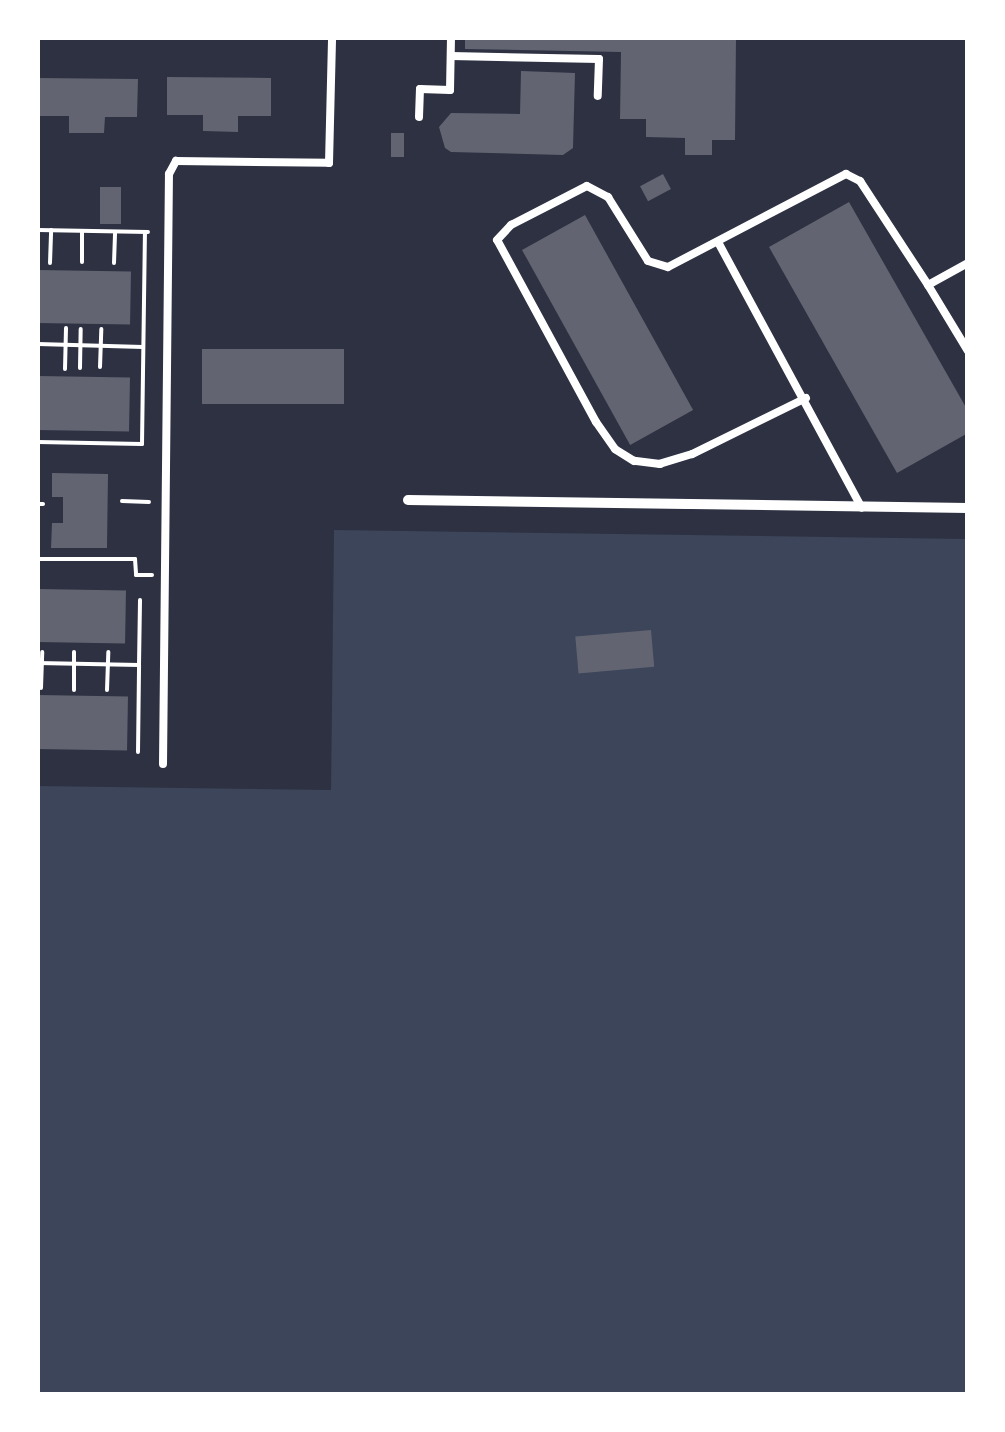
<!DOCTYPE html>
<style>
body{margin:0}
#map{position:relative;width:1005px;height:1432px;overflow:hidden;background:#2d3142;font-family:Ubuntu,sans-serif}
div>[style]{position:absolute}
.green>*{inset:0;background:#3c4559}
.building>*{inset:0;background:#626471;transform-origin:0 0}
.path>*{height:4px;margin:-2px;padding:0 2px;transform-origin:2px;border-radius:2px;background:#fff}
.service>*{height:8px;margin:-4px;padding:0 4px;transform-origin:4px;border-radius:4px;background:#fff}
.minor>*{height:10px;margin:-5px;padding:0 5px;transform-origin:5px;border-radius:5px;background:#fff}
span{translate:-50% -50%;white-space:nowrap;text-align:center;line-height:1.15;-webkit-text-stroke:8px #fff;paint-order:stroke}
.frame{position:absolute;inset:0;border:40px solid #fff;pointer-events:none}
</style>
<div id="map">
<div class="green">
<i style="clip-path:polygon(334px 530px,967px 539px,967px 1394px,38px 1394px,38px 786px,331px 790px)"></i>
</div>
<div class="building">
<i style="clip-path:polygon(465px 38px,736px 38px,735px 140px,712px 140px,712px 155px,685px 155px,685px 138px,646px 137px,646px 119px,620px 119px,621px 52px,465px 49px)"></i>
<i style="clip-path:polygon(521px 71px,575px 73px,573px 148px,563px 155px,451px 152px,445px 148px,439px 127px,451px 113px,520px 114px)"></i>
<i style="clip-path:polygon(167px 77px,271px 78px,271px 116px,238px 116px,238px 132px,203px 131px,203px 115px,167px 115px)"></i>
<i style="clip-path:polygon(38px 78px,138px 79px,137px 117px,105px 117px,104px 133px,69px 133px,69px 116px,38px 116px)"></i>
<i style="left:391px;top:133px;width:13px;height:24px"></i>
<i style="left:663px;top:174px;width:17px;height:26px;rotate:62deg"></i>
<i style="left:100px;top:187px;width:21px;height:37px"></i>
<i style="clip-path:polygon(849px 202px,968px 411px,968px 433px,897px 473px,769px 247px)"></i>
<i style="left:585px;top:215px;width:223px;height:72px;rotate:61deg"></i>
<i style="left:38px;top:270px;width:93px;height:53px;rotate:1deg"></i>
<i style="left:202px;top:349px;width:142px;height:55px"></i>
<i style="left:38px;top:376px;width:92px;height:54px;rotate:1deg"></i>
<i style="clip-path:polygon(52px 473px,108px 474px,107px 548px,51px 548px,52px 523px,63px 523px,63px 497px,52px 497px)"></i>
<i style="left:38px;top:589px;width:88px;height:53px;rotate:1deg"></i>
<i style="left:651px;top:630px;width:37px;height:76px;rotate:85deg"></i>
<i style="left:38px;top:695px;width:90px;height:54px;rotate:1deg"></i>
</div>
<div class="path">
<i style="left:38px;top:230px;width:110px;rotate:1deg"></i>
<i style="left:82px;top:262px;width:30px;rotate:-90deg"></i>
<i style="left:50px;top:263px;width:33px;rotate:-88deg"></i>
<i style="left:114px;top:263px;width:31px;rotate:-88deg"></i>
<i style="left:38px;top:344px;width:105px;rotate:1.6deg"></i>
<i style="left:100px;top:367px;width:38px;rotate:-88deg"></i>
<i style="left:80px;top:368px;width:39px;rotate:-89deg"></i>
<i style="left:65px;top:369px;width:41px;rotate:-88.6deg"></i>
<i style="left:38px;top:442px;width:104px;rotate:1.1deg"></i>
<i style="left:142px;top:444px;width:212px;rotate:-89.2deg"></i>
<i style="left:122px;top:501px;width:27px;rotate:2deg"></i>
<i style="left:38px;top:504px;width:5px"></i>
<i style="left:38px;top:559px;width:97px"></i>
<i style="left:135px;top:559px;width:16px;rotate:86deg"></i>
<i style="left:136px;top:575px;width:16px"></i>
<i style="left:38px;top:663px;width:101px;rotate:1.1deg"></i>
<i style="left:139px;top:665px;width:65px;rotate:-89.1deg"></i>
<i style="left:41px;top:688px;width:36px;rotate:-88deg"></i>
<i style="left:74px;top:690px;width:38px;rotate:-90deg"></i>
<i style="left:107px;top:690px;width:38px;rotate:-88deg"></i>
<i style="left:138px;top:752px;width:87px;rotate:-89.3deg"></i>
</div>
<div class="service">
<i style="left:451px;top:56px;width:148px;rotate:1.2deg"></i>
<i style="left:599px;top:59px;width:37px;rotate:92deg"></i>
<i style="left:419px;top:117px;width:28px;rotate:-88deg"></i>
<i style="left:420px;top:89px;width:30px;rotate:2deg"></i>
<i style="left:450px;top:90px;width:52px;rotate:-88.9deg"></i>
<i style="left:718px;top:242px;width:302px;rotate:61.6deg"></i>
<i style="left:928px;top:285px;width:77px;rotate:58.8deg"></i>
<i style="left:806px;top:398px;width:127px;rotate:153.8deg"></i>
<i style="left:692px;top:454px;width:34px;rotate:163deg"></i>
<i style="left:660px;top:464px;width:26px;rotate:-173deg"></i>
<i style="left:634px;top:461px;width:22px;rotate:-148deg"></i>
<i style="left:615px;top:449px;width:33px;rotate:-125deg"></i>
<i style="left:596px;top:422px;width:207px;rotate:-118.5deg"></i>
<i style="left:497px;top:240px;width:21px;rotate:-47deg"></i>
<i style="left:511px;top:225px;width:85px;rotate:-27.2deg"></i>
<i style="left:587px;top:186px;width:24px;rotate:28deg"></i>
<i style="left:608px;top:197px;width:75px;rotate:58deg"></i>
<i style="left:648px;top:261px;width:21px;rotate:17deg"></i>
<i style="left:668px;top:267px;width:201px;rotate:-27.6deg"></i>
<i style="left:846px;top:174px;width:16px;rotate:27deg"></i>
<i style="left:860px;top:181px;width:124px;rotate:56.8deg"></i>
<i style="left:928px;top:285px;width:46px;rotate:-28.8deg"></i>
<i style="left:163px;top:764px;width:590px;rotate:-89.42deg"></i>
<i style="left:169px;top:174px;width:15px;rotate:-62deg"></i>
<i style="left:176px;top:161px;width:153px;rotate:0.7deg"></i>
<i style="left:329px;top:163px;width:125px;rotate:-88.6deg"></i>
</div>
<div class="minor">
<i style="left:408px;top:500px;width:560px;rotate:0.82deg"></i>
</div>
<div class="frame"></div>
</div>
